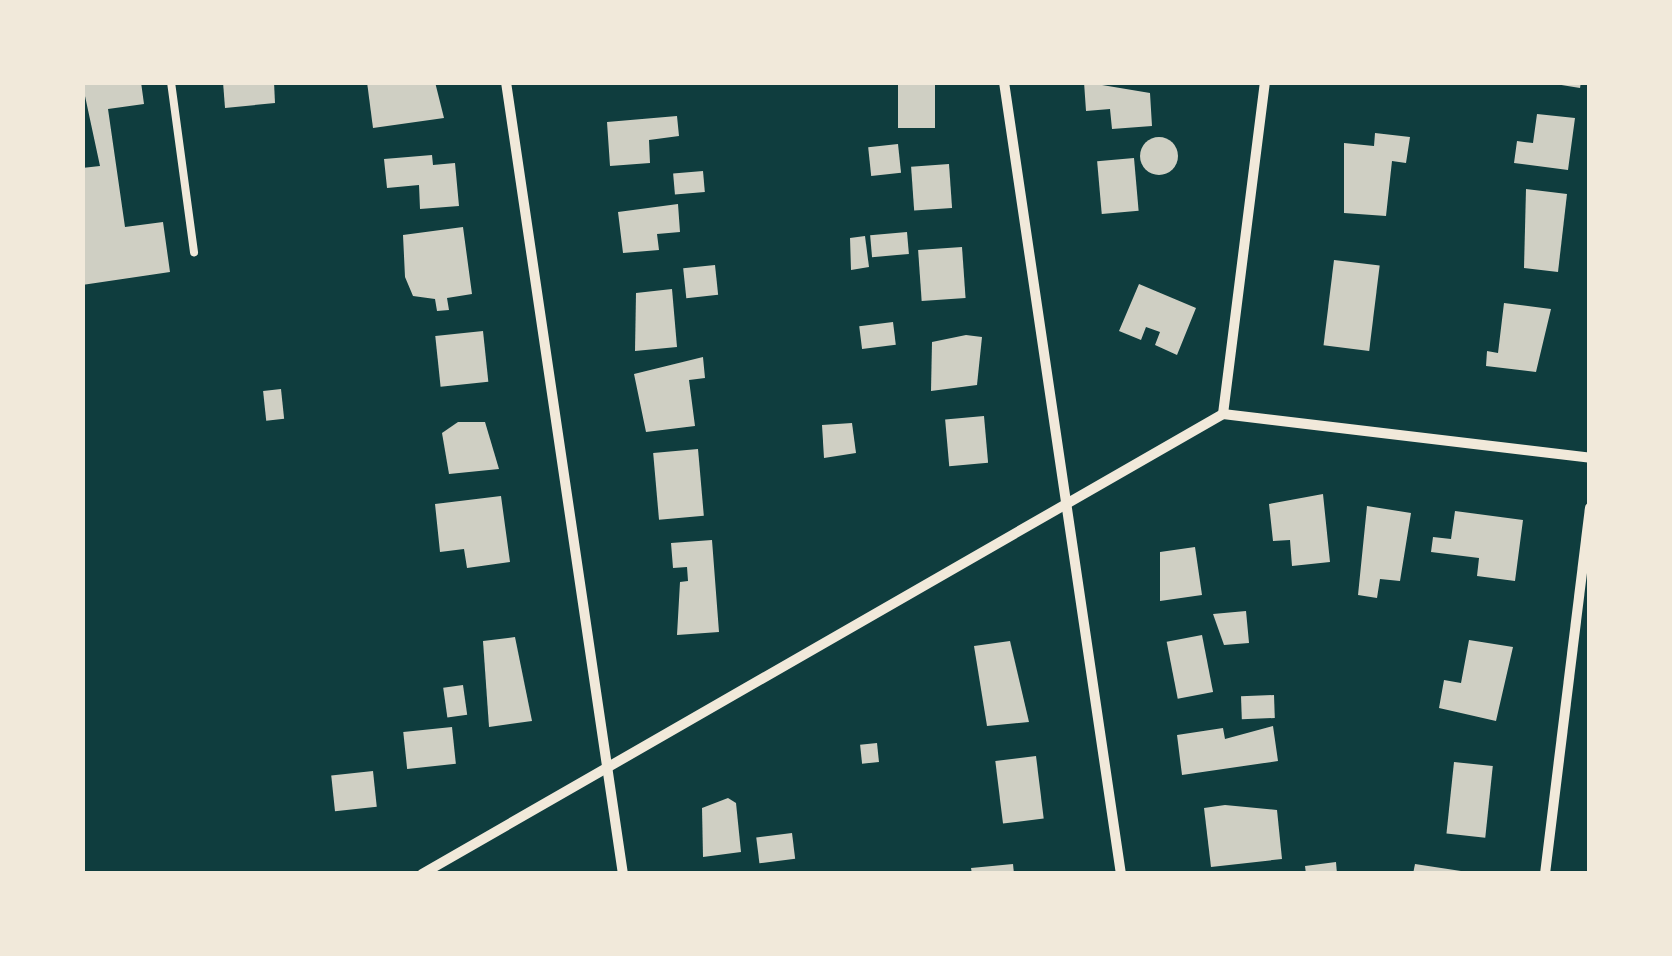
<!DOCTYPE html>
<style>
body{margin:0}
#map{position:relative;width:1672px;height:956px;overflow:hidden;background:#0f3d3e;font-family:Montserrat,sans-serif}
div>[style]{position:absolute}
.building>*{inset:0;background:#cfcfc3;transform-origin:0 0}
.round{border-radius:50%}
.service>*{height:8px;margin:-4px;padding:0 4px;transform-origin:4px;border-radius:4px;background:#f1e9da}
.minor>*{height:10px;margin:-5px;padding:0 5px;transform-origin:5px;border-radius:5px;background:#f1e9da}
span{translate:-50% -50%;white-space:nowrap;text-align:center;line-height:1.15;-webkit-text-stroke:8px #f1e9da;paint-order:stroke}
.frame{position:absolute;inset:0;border:85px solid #f1e9da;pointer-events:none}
</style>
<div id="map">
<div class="building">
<i style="clip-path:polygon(82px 82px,141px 82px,144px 104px,108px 109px,125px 227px,163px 222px,170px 272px,82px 285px,82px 168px,100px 166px)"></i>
<i style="clip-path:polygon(223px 82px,274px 82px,275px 103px,225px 108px)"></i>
<i style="clip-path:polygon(367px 82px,435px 82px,444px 118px,373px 128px)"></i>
<i style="left:898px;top:82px;width:37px;height:46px"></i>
<i style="clip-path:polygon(1084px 82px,1150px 93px,1152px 126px,1112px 129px,1110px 109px,1086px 111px)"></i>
<i style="clip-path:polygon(1543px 82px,1581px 82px,1580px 88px)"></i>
<i style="clip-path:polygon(1537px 114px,1575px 118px,1568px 170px,1514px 163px,1517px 141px,1533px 143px)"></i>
<i style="clip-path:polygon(677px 116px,679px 136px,649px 140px,650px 163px,610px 166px,607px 122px)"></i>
<i style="clip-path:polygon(1375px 133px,1410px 137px,1406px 163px,1392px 161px,1386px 216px,1344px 213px,1344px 143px,1374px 146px)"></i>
<i class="round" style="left:1140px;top:137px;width:38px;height:38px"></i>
<i style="left:898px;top:144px;width:29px;height:30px;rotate:84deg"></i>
<i style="clip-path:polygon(432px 155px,433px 165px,455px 163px,459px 206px,420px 209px,419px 185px,387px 188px,384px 159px)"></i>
<i style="left:1134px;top:158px;width:53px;height:37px;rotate:85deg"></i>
<i style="left:949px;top:164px;width:44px;height:38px;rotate:86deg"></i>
<i style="left:703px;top:171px;width:21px;height:30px;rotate:85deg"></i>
<i style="clip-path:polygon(1526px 189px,1567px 194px,1558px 272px,1524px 268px)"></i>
<i style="clip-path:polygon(678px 204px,680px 232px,657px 234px,659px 250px,623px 253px,618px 212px)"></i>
<i style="clip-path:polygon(463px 227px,472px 294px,447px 298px,449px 310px,437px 311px,435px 299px,413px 296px,405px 277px,403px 235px)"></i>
<i style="left:907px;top:232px;width:22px;height:37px;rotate:85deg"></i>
<i style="clip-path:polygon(865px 236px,869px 267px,851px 270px,850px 238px)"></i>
<i style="left:962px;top:247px;width:51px;height:44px;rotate:86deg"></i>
<i style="left:1334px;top:260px;width:46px;height:86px;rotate:7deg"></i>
<i style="left:715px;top:265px;width:30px;height:32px;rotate:84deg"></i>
<i style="clip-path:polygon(1139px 284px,1196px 308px,1177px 355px,1155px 345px,1160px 332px,1146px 327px,1141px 340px,1119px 331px)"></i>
<i style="clip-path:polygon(672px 289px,677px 347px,635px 351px,636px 293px)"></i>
<i style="clip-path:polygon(1504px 303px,1551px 309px,1536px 372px,1486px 366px,1487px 351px,1498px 353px)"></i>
<i style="left:893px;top:322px;width:23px;height:34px;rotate:83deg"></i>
<i style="left:483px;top:331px;width:51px;height:48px;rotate:84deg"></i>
<i style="clip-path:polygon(966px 335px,982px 337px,977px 385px,931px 391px,932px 342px)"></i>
<i style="clip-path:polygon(703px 357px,705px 378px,689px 380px,695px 426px,646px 432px,634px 374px)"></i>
<i style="left:281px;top:389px;width:30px;height:18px;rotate:84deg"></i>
<i style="left:984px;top:416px;width:47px;height:39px;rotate:85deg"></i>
<i style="clip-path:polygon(458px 422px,485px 422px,499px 469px,449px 474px,442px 433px)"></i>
<i style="clip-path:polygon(852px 423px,856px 453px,824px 458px,822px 425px)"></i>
<i style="left:698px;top:449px;width:67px;height:45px;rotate:85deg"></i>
<i style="clip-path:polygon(1323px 494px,1330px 562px,1292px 566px,1290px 540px,1273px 541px,1269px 504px)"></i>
<i style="clip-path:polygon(501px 496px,510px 562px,467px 568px,464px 549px,440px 552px,435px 504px)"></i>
<i style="clip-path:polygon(1367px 506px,1411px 513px,1400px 581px,1380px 579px,1377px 598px,1358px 595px)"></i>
<i style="clip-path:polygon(1455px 511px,1523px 520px,1515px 581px,1477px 576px,1479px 558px,1431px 552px,1433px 537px,1451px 539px)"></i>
<i style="clip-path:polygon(712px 540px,719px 632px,677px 635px,680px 582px,688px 581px,687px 567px,673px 568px,671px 543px)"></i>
<i style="clip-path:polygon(1195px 547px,1202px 595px,1160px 601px,1160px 552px)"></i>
<i style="clip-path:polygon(1246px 611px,1249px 643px,1224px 645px,1213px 614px)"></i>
<i style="left:1202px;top:635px;width:58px;height:36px;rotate:79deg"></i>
<i style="clip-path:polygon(515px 637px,532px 721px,489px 727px,483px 641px)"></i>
<i style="clip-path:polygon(1469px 640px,1513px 647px,1496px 721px,1439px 708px,1444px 680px,1461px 683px)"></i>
<i style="clip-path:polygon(1010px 641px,1029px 722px,987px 726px,974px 646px)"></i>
<i style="left:463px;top:685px;width:30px;height:20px;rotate:82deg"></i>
<i style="left:1274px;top:695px;width:23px;height:33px;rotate:88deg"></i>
<i style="clip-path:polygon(1273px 726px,1278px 761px,1182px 775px,1177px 735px,1223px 728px,1225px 739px)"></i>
<i style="left:452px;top:727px;width:37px;height:49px;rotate:84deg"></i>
<i style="left:877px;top:743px;width:19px;height:17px;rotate:84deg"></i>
<i style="left:1036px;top:756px;width:63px;height:41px;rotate:83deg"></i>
<i style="left:1454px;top:762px;width:39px;height:72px;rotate:6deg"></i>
<i style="left:373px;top:771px;width:36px;height:42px;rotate:84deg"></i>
<i style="clip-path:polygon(728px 798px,736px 803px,741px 852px,703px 857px,702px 808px)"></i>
<i style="clip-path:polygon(1225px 805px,1277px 810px,1282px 859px,1211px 867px,1204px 808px)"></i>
<i style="left:792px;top:833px;width:26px;height:36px;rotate:83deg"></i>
<i style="clip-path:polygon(1336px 862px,1337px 874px,1306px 874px,1305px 866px)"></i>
<i style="clip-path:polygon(1013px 864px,1014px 874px,972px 874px,971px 868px)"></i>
<i style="clip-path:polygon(1415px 864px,1461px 871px,1461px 874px,1413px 874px)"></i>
</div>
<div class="service">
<i style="left:171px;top:82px;width:172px;rotate:82.3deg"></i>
</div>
<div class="minor">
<i style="left:506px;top:82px;width:801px;rotate:81.6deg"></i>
<i style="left:1004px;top:82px;width:801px;rotate:81.6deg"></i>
<i style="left:1223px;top:414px;width:335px;rotate:-82.8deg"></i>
<i style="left:422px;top:874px;width:924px;rotate:-29.87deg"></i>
<i style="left:1223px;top:414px;width:370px;rotate:6.8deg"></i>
<i style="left:1545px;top:874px;width:369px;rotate:-83deg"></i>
</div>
<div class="frame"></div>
</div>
